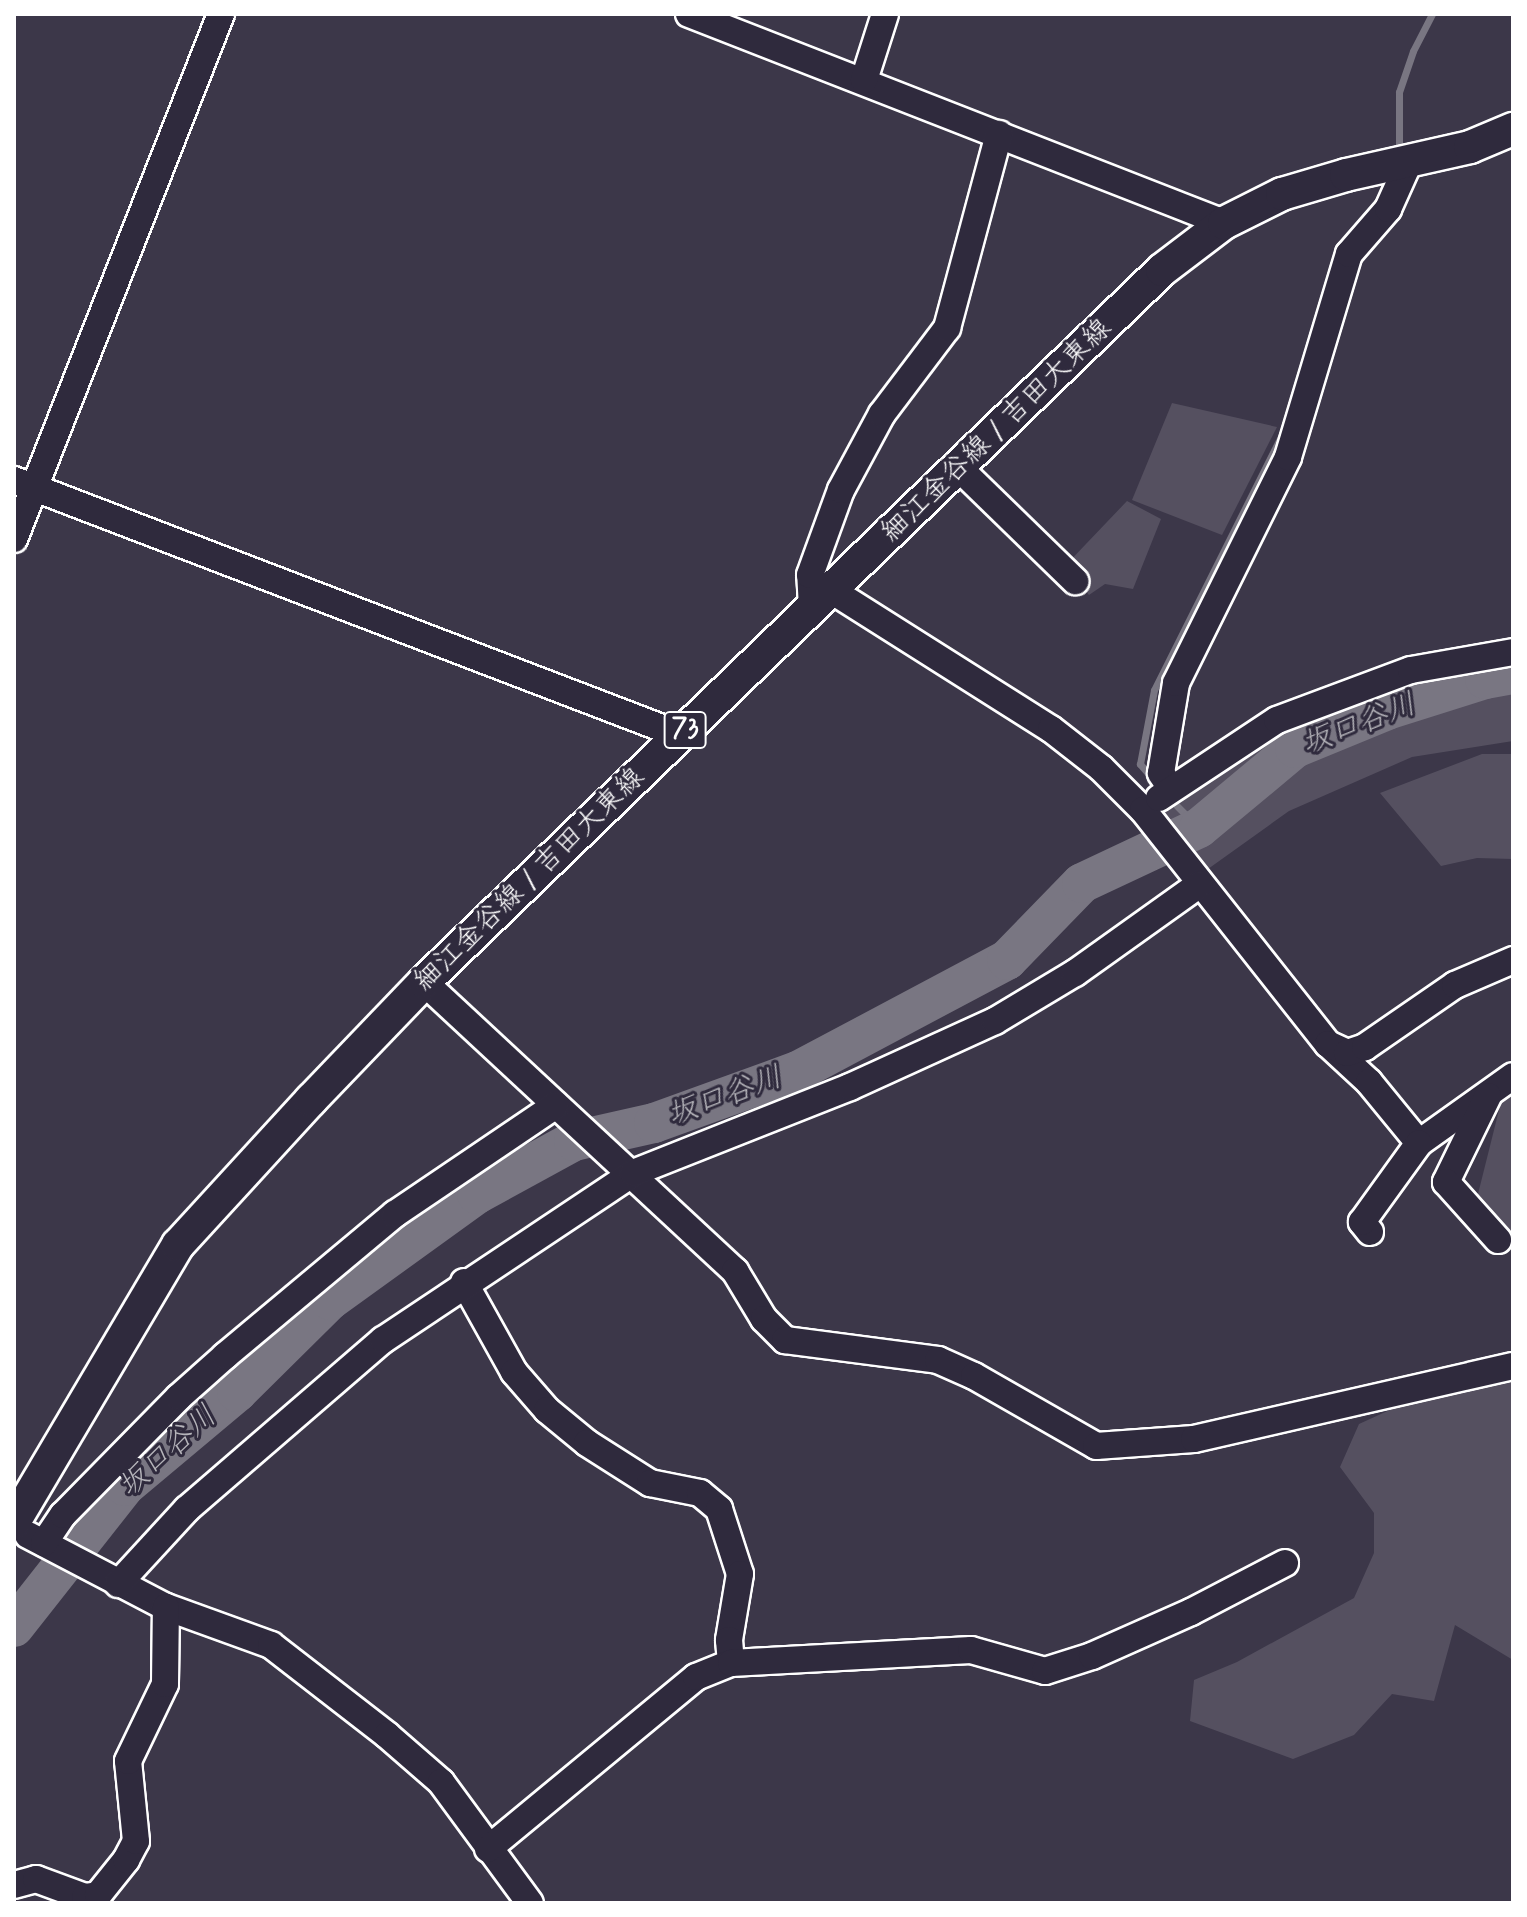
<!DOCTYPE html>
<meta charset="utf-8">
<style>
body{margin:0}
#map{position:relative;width:1527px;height:1917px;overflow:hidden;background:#3c3749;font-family:Mynerve,"Klee One",sans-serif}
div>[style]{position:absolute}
.green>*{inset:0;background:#555060}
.stream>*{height:7px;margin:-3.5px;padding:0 3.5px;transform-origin:3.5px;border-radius:3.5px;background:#797682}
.river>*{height:40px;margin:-20px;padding:0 20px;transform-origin:20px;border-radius:20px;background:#797682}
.roads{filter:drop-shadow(2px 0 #fff) drop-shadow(-2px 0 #fff) drop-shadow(0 2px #fff) drop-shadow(0 -2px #fff)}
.minor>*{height:26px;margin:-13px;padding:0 13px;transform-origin:13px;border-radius:13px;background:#2f2a3d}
.major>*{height:32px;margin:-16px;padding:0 16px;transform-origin:16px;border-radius:16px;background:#2f2a3d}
span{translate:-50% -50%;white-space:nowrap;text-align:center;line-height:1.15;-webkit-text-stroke:6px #2f2a3d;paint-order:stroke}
.shield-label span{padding:2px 6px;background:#2f2a3d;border:2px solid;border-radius:6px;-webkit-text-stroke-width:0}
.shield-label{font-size:26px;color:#fff;font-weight:700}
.street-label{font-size:28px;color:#fff}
.water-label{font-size:30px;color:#b5b4ba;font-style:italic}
.frame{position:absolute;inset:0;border:16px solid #fff;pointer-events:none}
</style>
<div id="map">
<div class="green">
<i style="clip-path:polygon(1172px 403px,1277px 427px,1222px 535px,1132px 500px)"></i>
<i style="clip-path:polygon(1127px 501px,1161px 519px,1133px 589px,1105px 584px,1089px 595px,1065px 566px)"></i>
<i style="clip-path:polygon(1513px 655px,1513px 741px,1412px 757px,1289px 811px,1208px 869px,1153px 805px,1381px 673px)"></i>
<i style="clip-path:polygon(1482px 754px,1513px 754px,1513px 859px,1477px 858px,1441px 866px,1380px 793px)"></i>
<i style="clip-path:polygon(1513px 1080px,1513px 1252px,1476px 1202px,1506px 1082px)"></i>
<i style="clip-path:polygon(1505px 1378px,1513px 1381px,1513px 1660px,1455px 1625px,1434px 1701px,1392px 1694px,1354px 1735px,1293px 1759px,1190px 1721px,1194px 1680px,1237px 1662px,1354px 1598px,1374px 1553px,1374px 1513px,1340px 1467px,1359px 1424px,1405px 1403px)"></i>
</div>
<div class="stream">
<i style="left:1399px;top:147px;width:55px;rotate:-90deg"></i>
<i style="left:1399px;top:92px;width:43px;rotate:-71.1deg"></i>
<i style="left:1413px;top:51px;width:42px;rotate:-62.8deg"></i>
<i style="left:1153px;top:779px;width:20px;rotate:-131deg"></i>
<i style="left:1140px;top:764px;width:75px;rotate:-79.3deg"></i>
<i style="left:1154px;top:690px;width:286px;rotate:-63.4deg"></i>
<i style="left:1177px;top:806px;width:31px;rotate:45deg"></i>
</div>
<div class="river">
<i style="left:14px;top:1627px;width:179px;rotate:-51.8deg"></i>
<i style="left:125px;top:1486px;width:146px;rotate:-40deg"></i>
<i style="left:237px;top:1392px;width:131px;rotate:-44.7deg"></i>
<i style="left:330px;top:1300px;width:181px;rotate:-35.8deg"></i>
<i style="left:477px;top:1194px;width:111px;rotate:-28.7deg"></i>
<i style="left:574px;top:1141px;width:82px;rotate:-12.7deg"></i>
<i style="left:654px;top:1123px;width:153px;rotate:-19.9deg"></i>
<i style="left:798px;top:1071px;width:237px;rotate:-28deg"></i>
<i style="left:1007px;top:960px;width:107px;rotate:-45.8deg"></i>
<i style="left:1082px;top:883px;width:129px;rotate:-25.2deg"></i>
<i style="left:1199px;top:828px;width:125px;rotate:-39.8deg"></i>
<i style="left:1295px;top:748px;width:100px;rotate:-22.4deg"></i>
<i style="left:1387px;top:710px;width:103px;rotate:-17.6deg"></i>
<i style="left:1485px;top:679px;width:28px;rotate:-10deg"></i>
</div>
<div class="roads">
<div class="minor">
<i style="left:689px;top:14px;width:574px;rotate:21.34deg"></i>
<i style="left:864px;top:80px;width:69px;rotate:-72.3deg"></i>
<i style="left:960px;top:469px;width:161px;rotate:44.2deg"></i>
<i style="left:14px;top:480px;width:713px;rotate:20.95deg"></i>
<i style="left:14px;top:539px;width:564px;rotate:-68.48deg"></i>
<i style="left:831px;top:590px;width:260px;rotate:32.3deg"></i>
<i style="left:1051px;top:729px;width:63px;rotate:38deg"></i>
<i style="left:1101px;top:768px;width:59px;rotate:45deg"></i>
<i style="left:1143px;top:810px;width:298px;rotate:51.7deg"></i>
<i style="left:1328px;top:1044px;width:56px;rotate:42.8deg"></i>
<i style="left:1369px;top:1082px;width:79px;rotate:50.7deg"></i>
<i style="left:1419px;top:1143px;width:115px;rotate:-35.5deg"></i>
<i style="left:812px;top:608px;width:33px;rotate:-93deg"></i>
<i style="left:810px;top:575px;width:90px;rotate:-70deg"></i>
<i style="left:841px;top:490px;width:86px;rotate:-61.7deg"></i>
<i style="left:882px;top:414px;width:108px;rotate:-52.9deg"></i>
<i style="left:947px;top:328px;width:201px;rotate:-75deg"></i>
<i style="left:1171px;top:789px;width:19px;rotate:-122deg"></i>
<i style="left:1161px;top:773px;width:91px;rotate:-80.5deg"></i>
<i style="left:1176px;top:683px;width:252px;rotate:-63.6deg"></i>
<i style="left:1288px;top:457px;width:212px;rotate:-73.3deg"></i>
<i style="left:1349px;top:254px;width:60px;rotate:-49.1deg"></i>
<i style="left:1388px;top:209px;width:54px;rotate:-65.8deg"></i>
<i style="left:1159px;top:798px;width:141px;rotate:-33.5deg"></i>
<i style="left:1277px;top:720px;width:143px;rotate:-20.5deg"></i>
<i style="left:1411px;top:670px;width:104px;rotate:-10deg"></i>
<i style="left:424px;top:982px;width:425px;rotate:42.9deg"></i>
<i style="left:735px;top:1271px;width:56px;rotate:58.9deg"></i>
<i style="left:764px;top:1319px;width:30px;rotate:45deg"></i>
<i style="left:785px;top:1340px;width:154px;rotate:7.4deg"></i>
<i style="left:938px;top:1360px;width:39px;rotate:24deg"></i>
<i style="left:974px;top:1376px;width:141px;rotate:29.8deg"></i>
<i style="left:1096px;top:1446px;width:98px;rotate:-4.1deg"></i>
<i style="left:1194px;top:1439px;width:327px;rotate:-12.9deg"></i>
<i style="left:1328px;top:1044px;width:21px;rotate:25deg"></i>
<i style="left:1347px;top:1053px;width:19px;rotate:-18deg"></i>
<i style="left:1365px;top:1047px;width:109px;rotate:-34.6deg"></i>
<i style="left:1455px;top:985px;width:63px;rotate:-23.3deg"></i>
<i style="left:1488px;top:1096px;width:96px;rotate:116deg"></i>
<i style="left:1446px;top:1182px;width:78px;rotate:48.1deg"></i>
<i style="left:1370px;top:1232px;width:13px;rotate:-129deg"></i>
<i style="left:1362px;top:1222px;width:97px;rotate:-54.2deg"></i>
<i style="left:464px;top:1282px;width:103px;rotate:60.9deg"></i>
<i style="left:514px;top:1372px;width:50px;rotate:49deg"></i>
<i style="left:547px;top:1410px;width:52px;rotate:39.5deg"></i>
<i style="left:587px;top:1443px;width:75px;rotate:32.4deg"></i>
<i style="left:650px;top:1483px;width:51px;rotate:11.3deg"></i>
<i style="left:700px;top:1493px;width:25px;rotate:40deg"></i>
<i style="left:719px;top:1509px;width:68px;rotate:72.1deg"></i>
<i style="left:740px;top:1574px;width:67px;rotate:99.5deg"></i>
<i style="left:729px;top:1640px;width:23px;rotate:85deg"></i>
<i style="left:28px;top:1535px;width:156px;rotate:27.6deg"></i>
<i style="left:166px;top:1607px;width:112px;rotate:19.9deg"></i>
<i style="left:271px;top:1645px;width:147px;rotate:37.8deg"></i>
<i style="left:387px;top:1735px;width:72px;rotate:41deg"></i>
<i style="left:441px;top:1782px;width:150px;rotate:53.7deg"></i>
<i style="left:44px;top:1543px;width:34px;rotate:-56deg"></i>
<i style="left:63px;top:1515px;width:165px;rotate:-45.5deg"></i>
<i style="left:179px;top:1397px;width:62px;rotate:-41.7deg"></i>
<i style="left:225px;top:1356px;width:222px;rotate:-39.9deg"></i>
<i style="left:395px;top:1214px;width:194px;rotate:-34.1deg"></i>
<i style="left:118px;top:1584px;width:102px;rotate:-47.4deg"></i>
<i style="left:187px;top:1509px;width:259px;rotate:-40.8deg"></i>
<i style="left:383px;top:1340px;width:301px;rotate:-33.7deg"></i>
<i style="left:633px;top:1173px;width:233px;rotate:-21.6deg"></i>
<i style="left:850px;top:1087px;width:159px;rotate:-24.5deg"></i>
<i style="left:995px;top:1021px;width:93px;rotate:-31deg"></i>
<i style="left:1075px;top:973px;width:153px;rotate:-35.5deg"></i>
<i style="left:488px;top:1849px;width:270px;rotate:-39.6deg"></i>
<i style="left:696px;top:1677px;width:38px;rotate:-22deg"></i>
<i style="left:731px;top:1663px;width:240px;rotate:-3.1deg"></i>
<i style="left:971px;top:1650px;width:77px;rotate:15.8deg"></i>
<i style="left:1045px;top:1671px;width:49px;rotate:-17.7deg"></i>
<i style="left:1092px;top:1656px;width:108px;rotate:-24deg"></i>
<i style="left:1191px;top:1612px;width:106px;rotate:-27.5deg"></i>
<i style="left:14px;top:1885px;width:23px;rotate:-15deg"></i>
<i style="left:36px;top:1879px;width:52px;rotate:20.2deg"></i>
<i style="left:85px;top:1897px;width:13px;rotate:-9deg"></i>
<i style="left:98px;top:1895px;width:45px;rotate:-51.3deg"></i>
<i style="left:126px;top:1860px;width:21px;rotate:-62deg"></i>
<i style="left:136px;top:1841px;width:80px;rotate:-95.7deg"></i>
<i style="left:128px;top:1761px;width:85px;rotate:-64.3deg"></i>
<i style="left:165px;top:1684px;width:77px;rotate:-89.3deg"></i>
</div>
<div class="major">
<i style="left:14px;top:1522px;width:322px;rotate:-59.4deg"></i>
<i style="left:178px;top:1245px;width:197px;rotate:-47.5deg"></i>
<i style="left:311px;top:1100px;width:163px;rotate:-46.2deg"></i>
<i style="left:424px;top:982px;width:1025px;rotate:-43.97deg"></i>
<i style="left:1162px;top:270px;width:78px;rotate:-37.2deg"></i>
<i style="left:1224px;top:223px;width:65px;rotate:-26.6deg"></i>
<i style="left:1282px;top:194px;width:67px;rotate:-16.5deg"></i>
<i style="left:1346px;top:175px;width:127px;rotate:-12.7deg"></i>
<i style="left:1470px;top:147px;width:47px;rotate:-22.7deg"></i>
</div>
</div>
<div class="shield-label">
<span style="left:685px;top:730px">73</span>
</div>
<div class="street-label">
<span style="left:997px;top:431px;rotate:-44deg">細江金谷線 / 吉田大東線</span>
<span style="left:530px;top:880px;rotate:-44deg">細江金谷線 / 吉田大東線</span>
</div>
<div class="water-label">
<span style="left:1359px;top:725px;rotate:-21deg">坂口谷川</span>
<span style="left:725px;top:1097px;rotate:-20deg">坂口谷川</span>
<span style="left:168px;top:1452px;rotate:-42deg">坂口谷川</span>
</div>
<div class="frame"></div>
</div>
